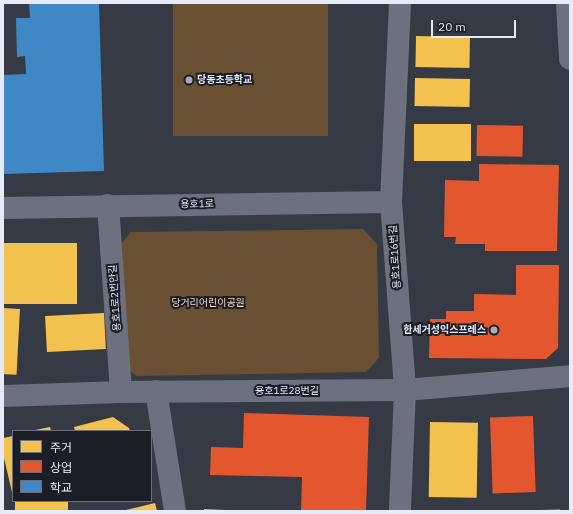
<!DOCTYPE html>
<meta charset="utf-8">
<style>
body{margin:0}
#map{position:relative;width:573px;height:514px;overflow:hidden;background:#363a44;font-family:"IBM Plex Sans","Noto Sans KR",sans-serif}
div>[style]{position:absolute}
.green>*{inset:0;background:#695033;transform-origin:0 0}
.homes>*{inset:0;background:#f2c14e;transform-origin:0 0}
.shops>*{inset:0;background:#e4572e;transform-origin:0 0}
.schools>*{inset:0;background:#3f88c5}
.street>*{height:22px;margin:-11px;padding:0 11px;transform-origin:11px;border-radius:11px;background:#6c707f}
.dots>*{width:11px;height:11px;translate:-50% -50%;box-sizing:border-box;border:2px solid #1b1e27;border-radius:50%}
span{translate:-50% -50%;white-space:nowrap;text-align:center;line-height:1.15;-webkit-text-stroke:4px #1b1e27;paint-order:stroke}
.poi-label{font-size:10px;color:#e7ebf8;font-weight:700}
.left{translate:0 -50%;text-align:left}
.right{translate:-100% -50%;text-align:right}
.street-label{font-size:10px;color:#e7ebf8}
.park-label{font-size:10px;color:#f8dcbf}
.frame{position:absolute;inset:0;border:4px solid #e7ebf8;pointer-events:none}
.legend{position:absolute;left:12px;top:430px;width:140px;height:72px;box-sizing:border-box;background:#1b1e27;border:1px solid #6d707b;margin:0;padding:5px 7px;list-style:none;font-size:12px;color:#e7ebf8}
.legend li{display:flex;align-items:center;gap:8px;height:20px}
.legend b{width:20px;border:1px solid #6d707b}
.scale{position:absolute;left:431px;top:20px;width:85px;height:18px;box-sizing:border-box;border:2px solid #e7ebf8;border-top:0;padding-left:5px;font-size:12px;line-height:14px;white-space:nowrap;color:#e7ebf8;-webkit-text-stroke:3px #1b1e27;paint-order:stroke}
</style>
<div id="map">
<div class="green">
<i style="left:173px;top:3px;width:155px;height:133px"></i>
<i style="clip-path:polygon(363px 229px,377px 244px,379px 358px,366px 372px,137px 376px,126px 368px,122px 243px,131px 232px)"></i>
</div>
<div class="homes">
<i style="left:416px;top:36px;width:54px;height:31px;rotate:1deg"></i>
<i style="left:415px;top:78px;width:55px;height:28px;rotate:1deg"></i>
<i style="left:414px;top:124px;width:57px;height:37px"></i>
<i style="left:3px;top:243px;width:74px;height:61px"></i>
<i style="left:3px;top:308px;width:17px;height:66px;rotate:3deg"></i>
<i style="left:104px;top:313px;width:36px;height:59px;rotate:87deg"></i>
<i style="clip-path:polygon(113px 417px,129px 428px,130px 431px,75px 431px,74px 427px)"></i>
<i style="left:430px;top:422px;width:48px;height:75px;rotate:1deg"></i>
<i style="clip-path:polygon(50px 427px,51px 431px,35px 431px,35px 430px)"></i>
<i style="clip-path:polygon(13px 436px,13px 492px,12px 492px,3px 454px,3px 438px)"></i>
<i style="left:15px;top:501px;width:53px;height:10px"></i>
<i style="clip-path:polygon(155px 503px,157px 511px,126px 511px,126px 510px)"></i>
<i style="clip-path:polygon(204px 509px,226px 510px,226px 511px,204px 511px)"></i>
</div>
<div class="shops">
<i style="left:477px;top:125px;width:46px;height:31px;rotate:1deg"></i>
<i style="clip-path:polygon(479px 164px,559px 165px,557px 251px,485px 251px,485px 244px,455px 244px,456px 237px,444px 237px,445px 180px,479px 181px)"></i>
<i style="clip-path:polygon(516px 265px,559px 265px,558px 348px,546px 359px,429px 358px,430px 319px,446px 319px,446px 311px,474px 311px,474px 294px,516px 295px)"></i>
<i style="clip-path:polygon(244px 413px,369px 417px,366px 511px,301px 511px,302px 477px,210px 475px,211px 447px,243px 448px)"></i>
<i style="left:533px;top:416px;width:76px;height:43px;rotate:88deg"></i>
<i style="clip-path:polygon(560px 509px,560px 511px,540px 511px,540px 510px)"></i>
</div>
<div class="schools">
<i style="clip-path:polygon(29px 3px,99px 3px,104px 171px,3px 174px,3px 75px,26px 74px,25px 56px,17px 57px,16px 18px,30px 18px)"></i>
</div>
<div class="street">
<i style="left:400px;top:3px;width:199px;rotate:92.6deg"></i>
<i style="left:391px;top:202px;width:189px;rotate:85.7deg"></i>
<i style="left:405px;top:390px;width:121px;rotate:92.4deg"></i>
<i style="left:567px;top:3px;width:56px;rotate:86.9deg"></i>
<i style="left:108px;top:205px;width:187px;rotate:86deg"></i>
<i style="left:3px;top:208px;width:388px;rotate:-0.9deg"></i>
<i style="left:156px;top:391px;width:121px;rotate:81deg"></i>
<i style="left:3px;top:396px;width:118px;rotate:-1.9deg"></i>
<i style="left:121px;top:392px;width:284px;rotate:-0.4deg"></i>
<i style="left:405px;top:390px;width:166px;rotate:-4.8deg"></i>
</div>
<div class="dots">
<i style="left:189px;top:80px;background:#a9adb9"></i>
<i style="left:494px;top:330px;background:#a9adb9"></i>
</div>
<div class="poi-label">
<span class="left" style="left:197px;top:80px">당동초등학교</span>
<span class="right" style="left:486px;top:330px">한세거성익스프레스</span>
</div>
<div class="street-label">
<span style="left:197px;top:204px;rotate:-1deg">용호1로</span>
<span style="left:395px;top:257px;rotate:-94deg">용호1로16번길</span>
<span style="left:115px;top:298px;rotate:-94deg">용호1로2번안길</span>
<span style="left:287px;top:391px">용호1로28번길</span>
</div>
<div class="park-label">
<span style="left:208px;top:303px">당거리어린이공원</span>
</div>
<div class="frame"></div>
<ul class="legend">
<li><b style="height:11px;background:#f2c14e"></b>주거</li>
<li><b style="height:11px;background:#e4572e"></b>상업</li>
<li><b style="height:11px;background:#3f88c5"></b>학교</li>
</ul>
<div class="scale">20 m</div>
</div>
